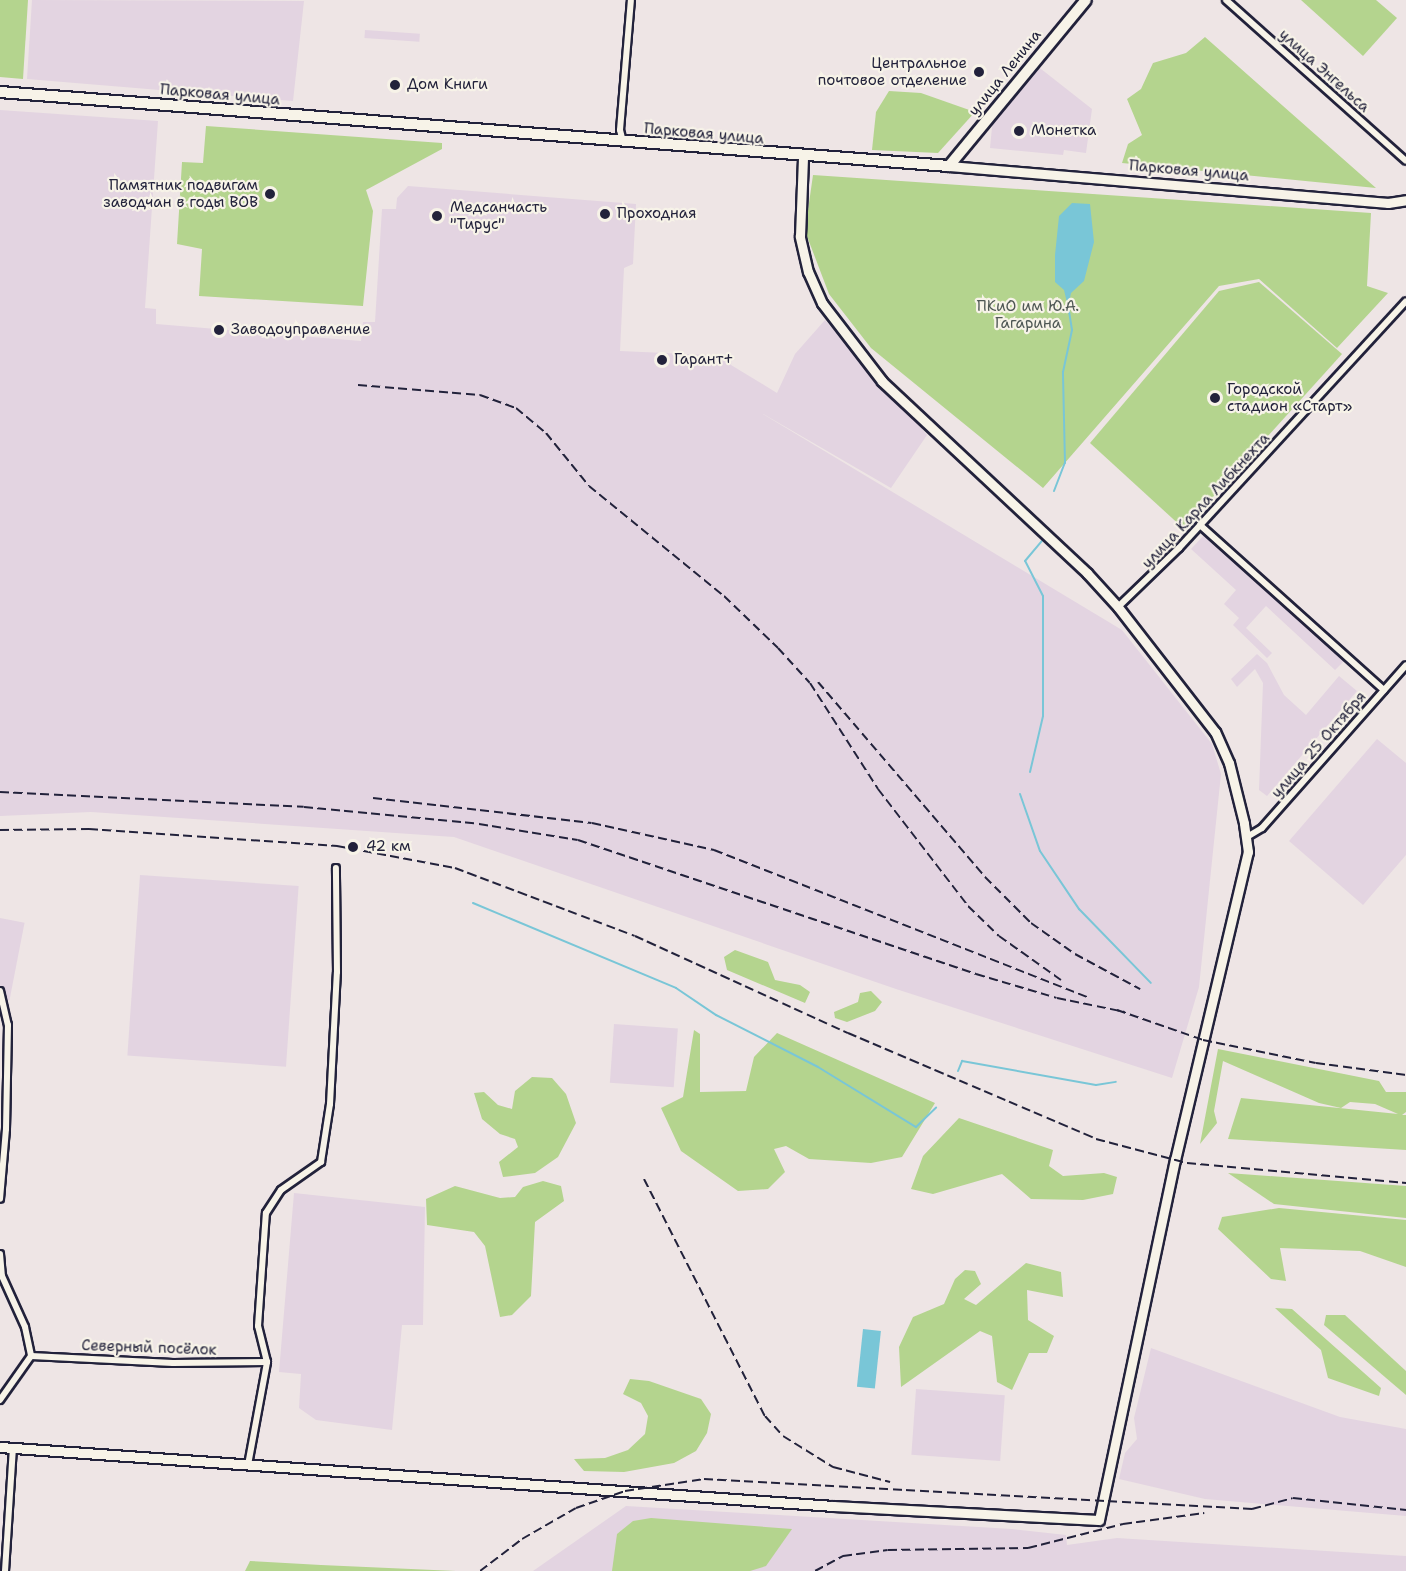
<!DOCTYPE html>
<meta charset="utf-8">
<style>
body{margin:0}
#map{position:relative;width:1406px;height:1571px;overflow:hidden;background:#eee5e5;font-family:"Shantell Sans",sans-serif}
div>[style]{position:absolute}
.built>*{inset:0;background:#e3d4e1;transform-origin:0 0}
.green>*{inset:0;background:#b4d48e}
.water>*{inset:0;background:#79c6d7;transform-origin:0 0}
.stream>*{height:2px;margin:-1px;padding:0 1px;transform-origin:1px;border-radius:1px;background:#79c6d7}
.roads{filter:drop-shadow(2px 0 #22223b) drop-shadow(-2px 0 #22223b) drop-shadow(0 2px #22223b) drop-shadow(0 -2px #22223b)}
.street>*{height:6px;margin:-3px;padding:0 3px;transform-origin:3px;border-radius:3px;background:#f7f3e8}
.secondary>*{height:9px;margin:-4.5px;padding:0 4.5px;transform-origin:4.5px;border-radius:4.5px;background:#f7f3e8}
.primary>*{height:10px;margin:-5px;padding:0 5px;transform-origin:5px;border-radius:5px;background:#f7f3e8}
.rail>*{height:2px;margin-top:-1px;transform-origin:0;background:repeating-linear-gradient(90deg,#22223b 0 9px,transparent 0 13.5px)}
.dots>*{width:16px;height:16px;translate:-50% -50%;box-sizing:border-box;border:3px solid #f7f3e8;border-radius:50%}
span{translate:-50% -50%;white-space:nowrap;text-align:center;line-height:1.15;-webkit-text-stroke:4.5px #f7f3e8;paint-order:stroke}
.poi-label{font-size:15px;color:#22223b}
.right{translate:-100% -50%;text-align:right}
.left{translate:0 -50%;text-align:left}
.street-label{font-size:15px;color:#22223b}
.park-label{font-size:15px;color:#4e5754}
</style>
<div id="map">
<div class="built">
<i style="clip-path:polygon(32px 0,304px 1px,293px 101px,27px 79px)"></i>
<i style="left:365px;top:30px;width:55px;height:8px;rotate:4deg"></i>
<i style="clip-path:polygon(1036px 65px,1092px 109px,1086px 153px,1064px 150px,1063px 155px,990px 148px,993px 117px)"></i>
<i style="clip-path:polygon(0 110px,158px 121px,145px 308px,156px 309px,156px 324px,361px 341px,363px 322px,375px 322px,382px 209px,396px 209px,397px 198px,408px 186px,636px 204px,633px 264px,624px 268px,620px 351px,732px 356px,731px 365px,777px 393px,795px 354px,825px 320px,927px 435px,891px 488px,753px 408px,1122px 630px,1212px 744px,1221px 774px,1199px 987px,1172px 1078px,896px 989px,454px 837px,91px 812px,0 816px)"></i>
<i style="clip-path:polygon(1206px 533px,1344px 661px,1335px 670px,1266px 606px,1246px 628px,1272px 653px,1267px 658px,1233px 625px,1239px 618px,1224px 604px,1236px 590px,1191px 549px)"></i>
<i style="clip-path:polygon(1257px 654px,1267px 663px,1284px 695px,1306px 715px,1339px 676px,1357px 691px,1267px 796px,1259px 790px,1263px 683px,1255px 669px,1237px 687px,1231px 679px)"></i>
<i style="clip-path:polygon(1377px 739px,1406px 763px,1406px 855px,1363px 905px,1289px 841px)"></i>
<i style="left:140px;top:875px;width:159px;height:181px;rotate:4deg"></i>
<i style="left:0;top:918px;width:25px;height:79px;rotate:11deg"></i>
<i style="left:614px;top:1024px;width:64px;height:59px;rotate:4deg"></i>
<i style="clip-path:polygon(294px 1193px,425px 1207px,423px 1325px,402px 1325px,392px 1430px,316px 1420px,299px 1408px,301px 1374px,279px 1372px)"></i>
<i style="clip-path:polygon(1151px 1348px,1340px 1417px,1406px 1429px,1406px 1516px,1205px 1499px,1119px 1479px,1125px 1453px,1137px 1439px,1134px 1418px)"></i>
<i style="left:916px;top:1389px;width:89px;height:66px;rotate:4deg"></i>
<i style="clip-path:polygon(626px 1506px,1012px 1529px,1066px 1535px,1067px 1545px,1117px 1538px,1406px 1556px,1406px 1571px,533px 1571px)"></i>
</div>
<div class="green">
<i style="clip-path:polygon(0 0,28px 0,23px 79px,0 77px)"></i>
<i style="clip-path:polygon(1301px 0,1376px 0,1397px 18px,1363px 56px)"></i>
<i style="clip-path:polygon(1205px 37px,1376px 188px,1122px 163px,1128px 144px,1142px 135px,1127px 99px,1141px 89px,1153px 63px,1186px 53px)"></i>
<i style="clip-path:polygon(889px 91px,921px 93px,975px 112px,938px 153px,872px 150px,876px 112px)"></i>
<i style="clip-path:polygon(206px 126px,442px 143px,442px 149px,366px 190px,373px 211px,363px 306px,199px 296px,202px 249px,177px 244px,182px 162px,203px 163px)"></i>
<i style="clip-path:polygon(813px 175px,1371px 213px,1367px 286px,1388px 293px,1337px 348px,1259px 279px,1219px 286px,1043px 488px,871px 348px,829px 294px,805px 231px)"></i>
<i style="clip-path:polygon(1259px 282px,1342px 354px,1184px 529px,1090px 443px,1219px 291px)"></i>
<i style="clip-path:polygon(735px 950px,768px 962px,775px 980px,800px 985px,810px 992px,805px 1003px,727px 970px,724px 957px)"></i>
<i style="clip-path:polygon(871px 991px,882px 1002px,875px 1011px,847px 1022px,835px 1018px,834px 1012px,858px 1002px,860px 993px)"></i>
<i style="clip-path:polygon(694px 1030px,700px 1034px,700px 1092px,746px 1091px,754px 1057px,777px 1033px,935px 1103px,902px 1157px,871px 1163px,809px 1159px,786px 1146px,774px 1149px,785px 1172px,768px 1189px,738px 1191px,681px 1151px,661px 1108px,683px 1097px)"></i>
<i style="clip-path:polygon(1218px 1049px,1379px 1081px,1386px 1092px,1406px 1092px,1406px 1112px,1402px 1115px,1406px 1115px,1406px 1150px,1228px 1139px,1241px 1098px,1398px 1114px,1375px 1104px,1350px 1102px,1341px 1108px,1319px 1103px,1223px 1061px,1214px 1111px,1217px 1123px,1200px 1144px)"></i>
<i style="clip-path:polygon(532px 1077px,552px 1078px,566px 1094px,576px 1123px,558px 1157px,535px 1173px,503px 1177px,499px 1162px,518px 1147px,515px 1139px,500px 1134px,482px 1119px,474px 1093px,484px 1092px,498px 1105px,512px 1109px,515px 1091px)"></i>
<i style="clip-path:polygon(959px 1118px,1053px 1150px,1049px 1166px,1063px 1176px,1104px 1173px,1117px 1177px,1113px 1194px,1083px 1200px,1031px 1199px,1002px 1174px,933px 1194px,911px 1189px,923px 1156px)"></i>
<i style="clip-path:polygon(1228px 1173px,1406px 1186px,1406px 1218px,1274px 1204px)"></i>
<i style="clip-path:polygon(543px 1181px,561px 1186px,564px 1201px,535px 1222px,531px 1296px,512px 1315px,500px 1317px,485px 1246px,474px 1232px,427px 1225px,426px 1199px,455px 1186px,500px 1198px,515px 1197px,523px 1187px)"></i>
<i style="clip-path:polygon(1279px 1208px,1406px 1220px,1406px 1267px,1360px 1251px,1280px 1248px,1286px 1281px,1271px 1279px,1218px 1229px,1222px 1217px)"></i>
<i style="clip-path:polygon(1026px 1263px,1061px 1272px,1063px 1297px,1027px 1290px,1028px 1320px,1054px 1336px,1047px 1353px,1029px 1353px,1012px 1390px,997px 1382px,992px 1336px,980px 1331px,901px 1387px,899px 1347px,913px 1317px,944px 1304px,955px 1279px,965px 1270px,975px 1271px,981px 1284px,964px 1299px,976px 1305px)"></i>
<i style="clip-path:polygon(1275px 1308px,1292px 1309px,1381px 1388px,1379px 1396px,1328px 1378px,1321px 1350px)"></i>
<i style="clip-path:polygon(1326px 1315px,1345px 1315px,1406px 1371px,1406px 1395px,1324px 1325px)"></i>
<i style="clip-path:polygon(630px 1379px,649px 1381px,701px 1399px,711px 1414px,707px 1433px,696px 1451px,674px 1463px,624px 1472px,584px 1471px,574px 1459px,605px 1458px,628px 1450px,645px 1434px,648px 1416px,641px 1403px,623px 1394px)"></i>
<i style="clip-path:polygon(651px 1518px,792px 1529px,766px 1566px,750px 1571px,612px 1571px,617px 1534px,633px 1521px)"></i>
<i style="clip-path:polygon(250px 1561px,321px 1565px,456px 1571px,245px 1571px)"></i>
</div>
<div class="water">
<i style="clip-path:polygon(1072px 203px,1090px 204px,1094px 242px,1084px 281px,1071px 293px,1068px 307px,1064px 290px,1055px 282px,1055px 255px,1059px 216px)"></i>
<i style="left:863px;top:1329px;width:18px;height:58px;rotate:6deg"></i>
</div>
<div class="stream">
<i style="left:1054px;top:491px;width:30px;rotate:-69deg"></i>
<i style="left:1065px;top:463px;width:91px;rotate:-91.3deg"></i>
<i style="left:1063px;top:372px;width:43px;rotate:-77.9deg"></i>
<i style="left:1072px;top:330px;width:25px;rotate:-99deg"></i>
<i style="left:1030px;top:772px;width:57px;rotate:-76.9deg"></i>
<i style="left:1043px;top:716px;width:120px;rotate:-90deg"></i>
<i style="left:1043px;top:596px;width:39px;rotate:-117deg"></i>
<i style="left:1025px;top:561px;width:26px;rotate:-50deg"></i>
<i style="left:1020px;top:794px;width:60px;rotate:70.7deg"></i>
<i style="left:1040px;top:851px;width:70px;rotate:56.1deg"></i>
<i style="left:1079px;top:909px;width:103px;rotate:45.8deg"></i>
<i style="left:473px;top:903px;width:220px;rotate:22.7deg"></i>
<i style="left:676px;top:988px;width:48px;rotate:34deg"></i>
<i style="left:716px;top:1015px;width:114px;rotate:27deg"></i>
<i style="left:818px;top:1067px;width:115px;rotate:31.5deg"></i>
<i style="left:916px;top:1127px;width:28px;rotate:-44deg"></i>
<i style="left:958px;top:1071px;width:11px;rotate:-68deg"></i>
<i style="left:962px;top:1061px;width:136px;rotate:10.2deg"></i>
<i style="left:1096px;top:1085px;width:20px;rotate:-9deg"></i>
</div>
<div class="roads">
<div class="street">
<i style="left:1226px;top:0;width:241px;rotate:41.8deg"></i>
<i style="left:623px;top:142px;width:12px;rotate:-104deg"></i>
<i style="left:620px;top:130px;width:130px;rotate:-85.2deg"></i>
<i style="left:1200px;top:525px;width:247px;rotate:41.9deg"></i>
<i style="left:1118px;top:607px;width:85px;rotate:-44deg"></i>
<i style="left:1179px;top:548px;width:335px;rotate:-47.4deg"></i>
<i style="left:1247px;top:837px;width:17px;rotate:-31deg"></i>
<i style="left:1262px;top:828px;width:217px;rotate:-48.5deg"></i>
<i style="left:0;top:991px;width:35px;rotate:77deg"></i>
<i style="left:8px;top:1025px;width:104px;rotate:91.1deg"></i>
<i style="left:6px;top:1129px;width:70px;rotate:94.9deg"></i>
<i style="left:0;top:1254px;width:22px;rotate:85deg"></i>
<i style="left:2px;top:1276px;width:56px;rotate:65.7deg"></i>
<i style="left:25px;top:1327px;width:30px;rotate:78deg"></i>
<i style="left:31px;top:1356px;width:54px;rotate:125.2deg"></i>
<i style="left:31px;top:1356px;width:142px;rotate:2.8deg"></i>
<i style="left:173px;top:1363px;width:94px;rotate:-0.6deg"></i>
<i style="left:248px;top:1465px;width:105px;rotate:-79.5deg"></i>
<i style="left:267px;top:1362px;width:37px;rotate:-104deg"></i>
<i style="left:258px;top:1326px;width:113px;rotate:-86deg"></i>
<i style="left:266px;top:1213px;width:27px;rotate:-57deg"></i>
<i style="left:281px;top:1190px;width:49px;rotate:-35deg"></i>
<i style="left:321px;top:1162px;width:59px;rotate:-81.2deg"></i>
<i style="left:330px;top:1104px;width:132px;rotate:-87deg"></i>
<i style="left:337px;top:972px;width:104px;rotate:-90.6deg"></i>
<i style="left:5px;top:1571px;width:124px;rotate:-86.3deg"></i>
</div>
<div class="secondary">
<i style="left:949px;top:166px;width:441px;rotate:4.8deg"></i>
<i style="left:1388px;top:203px;width:18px;rotate:-9deg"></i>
<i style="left:0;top:1447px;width:835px;rotate:4.05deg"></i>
<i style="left:833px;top:1506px;width:266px;rotate:3deg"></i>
<i style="left:1099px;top:1520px;width:368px;rotate:-78.1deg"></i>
<i style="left:1175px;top:1160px;width:317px;rotate:-76.7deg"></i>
<i style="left:1248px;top:852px;width:29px;rotate:-98deg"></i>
<i style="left:1244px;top:823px;width:62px;rotate:-104deg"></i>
<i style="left:1229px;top:763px;width:34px;rotate:-114deg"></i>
<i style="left:1215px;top:732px;width:158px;rotate:-127.8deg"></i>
<i style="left:1118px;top:607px;width:46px;rotate:-132.4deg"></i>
<i style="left:1087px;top:573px;width:281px;rotate:-136.9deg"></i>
<i style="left:882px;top:381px;width:98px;rotate:-127.6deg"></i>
<i style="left:822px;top:303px;width:34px;rotate:-114deg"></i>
<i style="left:808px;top:272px;width:37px;rotate:-103deg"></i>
<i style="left:800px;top:236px;width:79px;rotate:-87.8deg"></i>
</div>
<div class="primary">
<i style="left:0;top:92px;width:952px;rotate:4.46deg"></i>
<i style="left:949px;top:166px;width:215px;rotate:-50.5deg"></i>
</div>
</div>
<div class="rail">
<i style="left:358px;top:385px;width:122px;rotate:4.7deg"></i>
<i style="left:480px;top:395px;width:38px;rotate:20deg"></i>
<i style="left:516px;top:408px;width:39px;rotate:40deg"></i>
<i style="left:546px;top:433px;width:68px;rotate:50.9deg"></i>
<i style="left:589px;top:486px;width:174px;rotate:39.2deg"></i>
<i style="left:724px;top:596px;width:75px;rotate:43.9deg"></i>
<i style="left:778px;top:648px;width:47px;rotate:47.6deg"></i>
<i style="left:810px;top:683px;width:126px;rotate:57.3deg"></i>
<i style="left:878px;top:789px;width:148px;rotate:52.4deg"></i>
<i style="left:968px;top:906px;width:43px;rotate:44.1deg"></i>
<i style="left:999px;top:936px;width:76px;rotate:35.4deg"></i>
<i style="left:818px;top:682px;width:257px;rotate:49.4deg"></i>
<i style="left:985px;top:877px;width:65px;rotate:45deg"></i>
<i style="left:1031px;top:923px;width:54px;rotate:35.2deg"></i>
<i style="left:1075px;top:954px;width:74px;rotate:28.3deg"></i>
<i style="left:0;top:792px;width:304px;rotate:2.8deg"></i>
<i style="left:304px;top:807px;width:176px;rotate:5.5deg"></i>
<i style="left:479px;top:824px;width:100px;rotate:9.2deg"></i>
<i style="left:578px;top:840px;width:420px;rotate:18.6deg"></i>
<i style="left:976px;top:974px;width:84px;rotate:16.5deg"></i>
<i style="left:1057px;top:998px;width:69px;rotate:11.6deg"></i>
<i style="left:373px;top:798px;width:220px;rotate:6.5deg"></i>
<i style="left:592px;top:823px;width:125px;rotate:12.5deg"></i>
<i style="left:714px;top:850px;width:404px;rotate:21.5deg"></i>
<i style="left:0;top:830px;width:89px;rotate:-0.6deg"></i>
<i style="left:89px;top:829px;width:249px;rotate:3.9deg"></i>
<i style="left:337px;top:846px;width:120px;rotate:10.6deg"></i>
<i style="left:455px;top:868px;width:192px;rotate:20.7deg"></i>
<i style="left:635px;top:936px;width:234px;rotate:24.5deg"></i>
<i style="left:848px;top:1033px;width:270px;rotate:23.1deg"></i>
<i style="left:1096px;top:1139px;width:94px;rotate:14.8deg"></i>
<i style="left:1187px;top:1163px;width:220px;rotate:5.2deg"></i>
<i style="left:1117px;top:1010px;width:91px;rotate:19.2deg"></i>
<i style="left:1203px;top:1040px;width:115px;rotate:11.5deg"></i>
<i style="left:1316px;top:1063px;width:91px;rotate:7.6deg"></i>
<i style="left:644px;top:1179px;width:266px;rotate:63deg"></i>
<i style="left:765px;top:1416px;width:27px;rotate:48deg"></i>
<i style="left:783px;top:1436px;width:59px;rotate:31.8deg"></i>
<i style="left:833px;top:1467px;width:59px;rotate:14.7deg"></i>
<i style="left:480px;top:1571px;width:53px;rotate:-37.3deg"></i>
<i style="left:522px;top:1539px;width:62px;rotate:-29.9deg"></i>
<i style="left:576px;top:1508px;width:52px;rotate:-19.1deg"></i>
<i style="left:625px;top:1491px;width:80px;rotate:-8.6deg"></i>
<i style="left:704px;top:1479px;width:549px;rotate:3.13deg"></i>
<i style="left:1252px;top:1509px;width:42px;rotate:-15deg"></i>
<i style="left:1293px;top:1498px;width:114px;rotate:6.1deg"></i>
<i style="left:815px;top:1571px;width:32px;rotate:-28deg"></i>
<i style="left:843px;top:1556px;width:45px;rotate:-7.6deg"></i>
<i style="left:888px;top:1550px;width:140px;rotate:-0.8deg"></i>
<i style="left:1028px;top:1548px;width:98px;rotate:-14.2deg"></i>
<i style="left:1123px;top:1524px;width:82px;rotate:-7.7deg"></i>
</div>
<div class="dots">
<i style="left:979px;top:72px;background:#22223b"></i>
<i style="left:395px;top:85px;background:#22223b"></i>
<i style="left:1019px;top:131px;background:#22223b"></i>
<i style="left:270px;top:194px;background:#22223b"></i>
<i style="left:605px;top:214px;background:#22223b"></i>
<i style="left:437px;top:216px;background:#22223b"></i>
<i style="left:219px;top:330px;background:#22223b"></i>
<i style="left:662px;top:360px;background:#22223b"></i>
<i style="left:1215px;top:398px;background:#22223b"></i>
<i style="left:353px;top:847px;background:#22223b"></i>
</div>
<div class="poi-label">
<span class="right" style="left:967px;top:72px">Центральное<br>почтовое отделение</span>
<span class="left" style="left:407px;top:85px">Дом Книги</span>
<span class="left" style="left:1031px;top:131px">Монетка</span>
<span class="right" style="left:258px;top:194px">Памятник подвигам<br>заводчан в годы ВОВ</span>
<span class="left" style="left:450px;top:216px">Медсанчасть<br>"Тирус"</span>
<span class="left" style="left:617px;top:214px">Проходная</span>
<span class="left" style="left:231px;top:330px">Заводоуправление</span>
<span class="left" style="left:674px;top:360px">Гарант+</span>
<span class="left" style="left:1227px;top:398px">Городской<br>стадион «Старт»</span>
<span class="left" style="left:366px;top:847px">42 км</span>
</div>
<div class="street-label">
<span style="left:1324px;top:71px;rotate:42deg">улица Энгельса</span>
<span style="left:1005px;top:73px;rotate:-51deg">улица Ленина</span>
<span style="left:220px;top:95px;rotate:5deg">Парковая улица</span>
<span style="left:704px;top:134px;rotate:5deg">Парковая улица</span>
<span style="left:1189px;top:171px;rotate:5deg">Парковая улица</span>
<span style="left:1206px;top:501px;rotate:-47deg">улица Карла Либкнехта</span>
<span style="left:1319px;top:745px;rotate:-49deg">улица 25 Октября</span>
<span style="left:149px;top:1348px;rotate:2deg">Северный посёлок</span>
</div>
<div class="park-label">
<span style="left:1028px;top:315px">ПКиО им Ю.А.<br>Гагарина</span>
</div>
</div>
